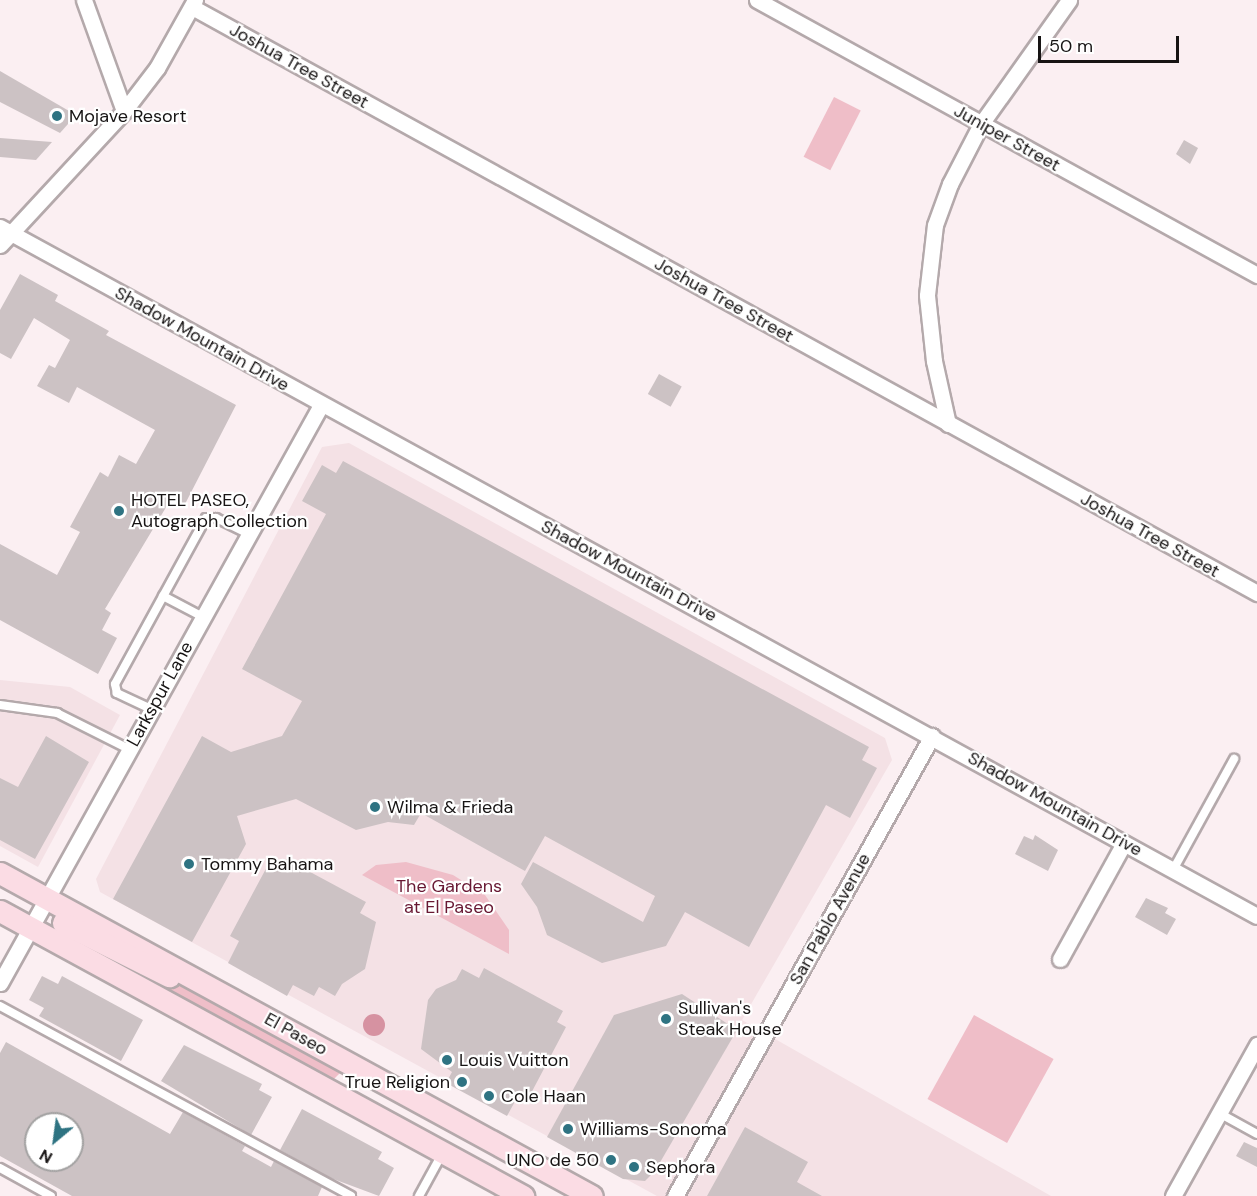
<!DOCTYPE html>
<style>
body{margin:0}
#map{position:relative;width:1257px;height:1196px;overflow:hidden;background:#fbeff2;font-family:"DM Sans",sans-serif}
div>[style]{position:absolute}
.built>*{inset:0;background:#f4e1e5}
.green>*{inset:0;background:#efbec8;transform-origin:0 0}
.water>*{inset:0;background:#d692a1}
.round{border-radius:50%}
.building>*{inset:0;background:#ccc2c4;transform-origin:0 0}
.roads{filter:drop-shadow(2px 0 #b4a9ab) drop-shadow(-2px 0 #b4a9ab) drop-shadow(0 2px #b4a9ab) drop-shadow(0 -2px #b4a9ab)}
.lane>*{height:8px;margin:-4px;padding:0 4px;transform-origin:4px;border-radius:4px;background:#fff}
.street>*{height:15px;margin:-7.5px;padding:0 7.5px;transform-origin:7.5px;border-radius:7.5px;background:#fff}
.secondary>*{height:21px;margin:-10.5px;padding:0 10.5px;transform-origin:10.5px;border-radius:10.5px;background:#fbdce4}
.dots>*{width:16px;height:16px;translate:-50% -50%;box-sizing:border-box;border:3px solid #fff;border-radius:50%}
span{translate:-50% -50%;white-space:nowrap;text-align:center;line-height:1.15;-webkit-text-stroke:4.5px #fff;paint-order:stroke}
.street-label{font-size:18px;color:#171414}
.poi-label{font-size:18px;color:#171414}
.left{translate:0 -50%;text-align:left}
.right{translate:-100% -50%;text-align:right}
.park-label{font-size:18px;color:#681833}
.north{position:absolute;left:24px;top:1112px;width:60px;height:60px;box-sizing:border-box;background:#fff;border:2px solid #a2a1a1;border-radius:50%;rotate:209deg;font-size:16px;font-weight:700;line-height:24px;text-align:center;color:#171414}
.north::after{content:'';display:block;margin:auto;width:21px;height:27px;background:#2e7382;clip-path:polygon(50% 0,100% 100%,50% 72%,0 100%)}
.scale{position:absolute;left:1038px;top:36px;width:141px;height:27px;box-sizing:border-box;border:3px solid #171414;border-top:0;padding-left:8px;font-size:18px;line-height:21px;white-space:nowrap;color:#171414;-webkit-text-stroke:4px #fff;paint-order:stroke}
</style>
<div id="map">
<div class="built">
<i style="clip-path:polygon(349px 443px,885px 738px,892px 760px,742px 1020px,1051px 1196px,657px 1196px,100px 892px,96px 879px,322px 447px)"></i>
<i style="clip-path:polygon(0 680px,70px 687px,120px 715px,38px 867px,0 846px)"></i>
</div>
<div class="green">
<i style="left:834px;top:97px;width:30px;height:67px;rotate:27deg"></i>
<i style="clip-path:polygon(406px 862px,453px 875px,485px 895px,509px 930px,509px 954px,362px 875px,376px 865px)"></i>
<i style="clip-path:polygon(67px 932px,158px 978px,196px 991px,340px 1073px,332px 1081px,83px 945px)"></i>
<i style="left:974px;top:1015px;width:91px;height:96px;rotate:29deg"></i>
</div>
<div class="water">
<i class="round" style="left:363px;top:1014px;width:22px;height:22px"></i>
</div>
<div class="building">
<i style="clip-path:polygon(0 71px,76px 115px,60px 133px,0 102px)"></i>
<i style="clip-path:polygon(0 138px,52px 142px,36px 160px,0 157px)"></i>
<i style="clip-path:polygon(1184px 140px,1198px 148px,1190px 164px,1176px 154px)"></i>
<i style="clip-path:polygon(20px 274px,58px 295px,55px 301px,109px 331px,106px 335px,236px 405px,184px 506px,171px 499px,105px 609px,111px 613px,102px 630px,117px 638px,98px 674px,0 620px,0 544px,57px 575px,80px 532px,70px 527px,100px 472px,108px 477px,119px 455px,136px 464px,155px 430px,77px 387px,69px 403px,37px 386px,49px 365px,55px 368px,70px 340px,34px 318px,11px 359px,0 353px,0 310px)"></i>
<i style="left:659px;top:374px;width:26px;height:23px;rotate:29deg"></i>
<i style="clip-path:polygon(343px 461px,869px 747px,862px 760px,877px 768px,850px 818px,826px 805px,749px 947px,685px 912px,666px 946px,602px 963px,547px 935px,537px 907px,521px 884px,533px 862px,643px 922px,655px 896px,545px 836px,525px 871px,421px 813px,414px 825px,388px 822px,356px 830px,296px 799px,237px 816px,246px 844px,192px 942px,113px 899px,202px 736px,231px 752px,282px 736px,302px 701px,242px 669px,326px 514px,302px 501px,322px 465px,336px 473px)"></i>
<i style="clip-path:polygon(46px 736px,89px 762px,35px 859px,0 840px,0 778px,18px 787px)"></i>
<i style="clip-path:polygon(1035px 835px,1058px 850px,1048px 871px,1015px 854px,1024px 836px,1033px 840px)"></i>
<i style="clip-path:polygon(286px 859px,366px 902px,360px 913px,376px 922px,365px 969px,342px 984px,335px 996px,319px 987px,314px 996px,293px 985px,287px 996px,228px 963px,239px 941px,230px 936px,269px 863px,280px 869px)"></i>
<i style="clip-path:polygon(1146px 898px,1168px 908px,1165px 913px,1176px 919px,1167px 935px,1135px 917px)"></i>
<i style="clip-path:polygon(484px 968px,563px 1011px,557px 1022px,566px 1027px,528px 1099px,519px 1094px,507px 1116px,446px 1083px,452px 1072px,421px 1049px,428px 1000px,436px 989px,456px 980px,462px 969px,479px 978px)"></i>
<i style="clip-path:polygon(42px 976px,58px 984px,62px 976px,143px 1020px,121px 1061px,39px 1016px,44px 1008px,29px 1000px)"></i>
<i style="clip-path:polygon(682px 994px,737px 1030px,655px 1171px,645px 1181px,623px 1179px,547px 1137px,614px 1015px)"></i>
<i style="clip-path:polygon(evenodd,6px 1042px,170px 1134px,183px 1112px,245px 1146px,242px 1151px,271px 1167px,274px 1161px,322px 1187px,318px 1196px,72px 1196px,0 1156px,0 1053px,6px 1042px,36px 1124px,72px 1124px,72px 1160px,36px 1160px,36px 1124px)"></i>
<i style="clip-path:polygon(184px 1045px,262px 1084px,259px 1090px,272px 1097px,251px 1135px,161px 1081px)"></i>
<i style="clip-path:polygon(302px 1109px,382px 1152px,378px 1159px,394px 1168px,379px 1196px,328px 1177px,280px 1150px)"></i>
<i style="clip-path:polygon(745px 1127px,808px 1162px,797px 1182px,822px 1196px,707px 1196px)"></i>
<i style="clip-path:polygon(1244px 1142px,1257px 1148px,1257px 1167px,1236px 1156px)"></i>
</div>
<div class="roads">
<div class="lane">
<i style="left:163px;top:596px;width:45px;rotate:27.7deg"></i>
<i style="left:0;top:705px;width:58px;rotate:8deg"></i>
<i style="left:57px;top:713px;width:80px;rotate:26.6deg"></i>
<i style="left:151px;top:709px;width:38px;rotate:-155deg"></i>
<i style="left:117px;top:693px;width:9px;rotate:-103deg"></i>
<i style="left:115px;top:684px;width:189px;rotate:-61.3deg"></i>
<i style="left:206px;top:518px;width:10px"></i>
<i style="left:216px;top:518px;width:37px;rotate:26deg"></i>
<i style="left:1173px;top:870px;width:127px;rotate:-61.2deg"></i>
<i style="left:0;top:1006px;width:399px;rotate:28.4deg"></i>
<i style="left:1219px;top:1113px;width:43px;rotate:28.9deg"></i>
<i style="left:0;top:1168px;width:58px;rotate:28.8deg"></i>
<i style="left:419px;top:1196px;width:48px;rotate:-61.3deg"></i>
</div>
<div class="street">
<i style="left:84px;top:0;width:118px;rotate:70.2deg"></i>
<i style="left:757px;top:0;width:571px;rotate:28.81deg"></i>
<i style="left:192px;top:7px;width:1216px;rotate:28.82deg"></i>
<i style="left:0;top:227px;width:1433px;rotate:28.73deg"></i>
<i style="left:0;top:245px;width:183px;rotate:-47.2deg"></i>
<i style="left:124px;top:111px;width:54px;rotate:-52.5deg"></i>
<i style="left:157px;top:68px;width:78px;rotate:-60.8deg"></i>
<i style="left:948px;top:424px;width:65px;rotate:-102.5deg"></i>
<i style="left:934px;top:361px;width:66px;rotate:-96.1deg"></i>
<i style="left:927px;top:295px;width:70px;rotate:-83.5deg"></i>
<i style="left:935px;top:225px;width:44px;rotate:-69.9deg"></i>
<i style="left:950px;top:184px;width:68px;rotate:-62.7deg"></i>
<i style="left:981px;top:124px;width:152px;rotate:-54.6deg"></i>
<i style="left:1060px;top:959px;width:132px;rotate:-61.1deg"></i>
<i style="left:0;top:983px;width:661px;rotate:-60.95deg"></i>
<i style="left:675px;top:1196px;width:527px;rotate:-60.81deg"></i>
<i style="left:1173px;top:1196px;width:173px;rotate:-60.9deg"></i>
</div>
<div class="secondary">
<i style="left:0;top:873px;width:674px;rotate:28.62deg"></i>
<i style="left:0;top:911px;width:596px;rotate:28.59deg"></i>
<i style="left:63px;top:923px;width:119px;rotate:26.6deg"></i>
</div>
</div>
<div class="dots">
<i style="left:57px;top:116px;background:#2e7382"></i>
<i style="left:119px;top:511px;background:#2e7382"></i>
<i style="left:375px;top:807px;background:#2e7382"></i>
<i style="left:189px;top:864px;background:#2e7382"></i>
<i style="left:666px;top:1019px;background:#2e7382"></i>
<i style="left:447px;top:1060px;background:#2e7382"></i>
<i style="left:462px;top:1082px;background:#2e7382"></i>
<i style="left:489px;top:1096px;background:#2e7382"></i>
<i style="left:568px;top:1129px;background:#2e7382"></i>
<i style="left:611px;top:1160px;background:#2e7382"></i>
<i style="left:634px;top:1167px;background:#2e7382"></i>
</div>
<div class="street-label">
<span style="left:299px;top:66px;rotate:29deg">Joshua Tree Street</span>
<span style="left:1007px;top:138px;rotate:29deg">Juniper Street</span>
<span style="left:724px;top:300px;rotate:29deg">Joshua Tree Street</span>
<span style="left:202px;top:339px;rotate:29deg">Shadow Mountain Drive</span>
<span style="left:1150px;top:535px;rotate:29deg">Joshua Tree Street</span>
<span style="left:629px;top:571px;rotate:28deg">Shadow Mountain Drive</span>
<span style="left:160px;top:694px;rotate:-61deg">Larkspur Lane</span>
<span style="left:1055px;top:804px;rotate:29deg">Shadow Mountain Drive</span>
<span style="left:830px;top:919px;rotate:-61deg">San Pablo Avenue</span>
<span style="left:296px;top:1034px;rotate:29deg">El Paseo</span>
</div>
<div class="poi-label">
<span class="left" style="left:69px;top:116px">Mojave Resort</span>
<span class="left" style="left:131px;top:511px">HOTEL PASEO,<br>Autograph Collection</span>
<span class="left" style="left:387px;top:807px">Wilma &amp; Frieda</span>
<span class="left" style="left:201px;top:864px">Tommy Bahama</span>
<span class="left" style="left:678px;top:1019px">Sullivan's<br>Steak House</span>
<span class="left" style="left:459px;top:1060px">Louis Vuitton</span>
<span class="right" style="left:450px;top:1082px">True Religion</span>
<span class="left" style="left:501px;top:1096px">Cole Haan</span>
<span class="left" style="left:580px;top:1129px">Williams-Sonoma</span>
<span class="right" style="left:599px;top:1160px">UNO de 50</span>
<span class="left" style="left:646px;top:1167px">Sephora</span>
</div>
<div class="park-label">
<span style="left:449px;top:897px">The Gardens<br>at El Paseo</span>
</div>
<div class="north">N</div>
<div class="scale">50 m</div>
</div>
